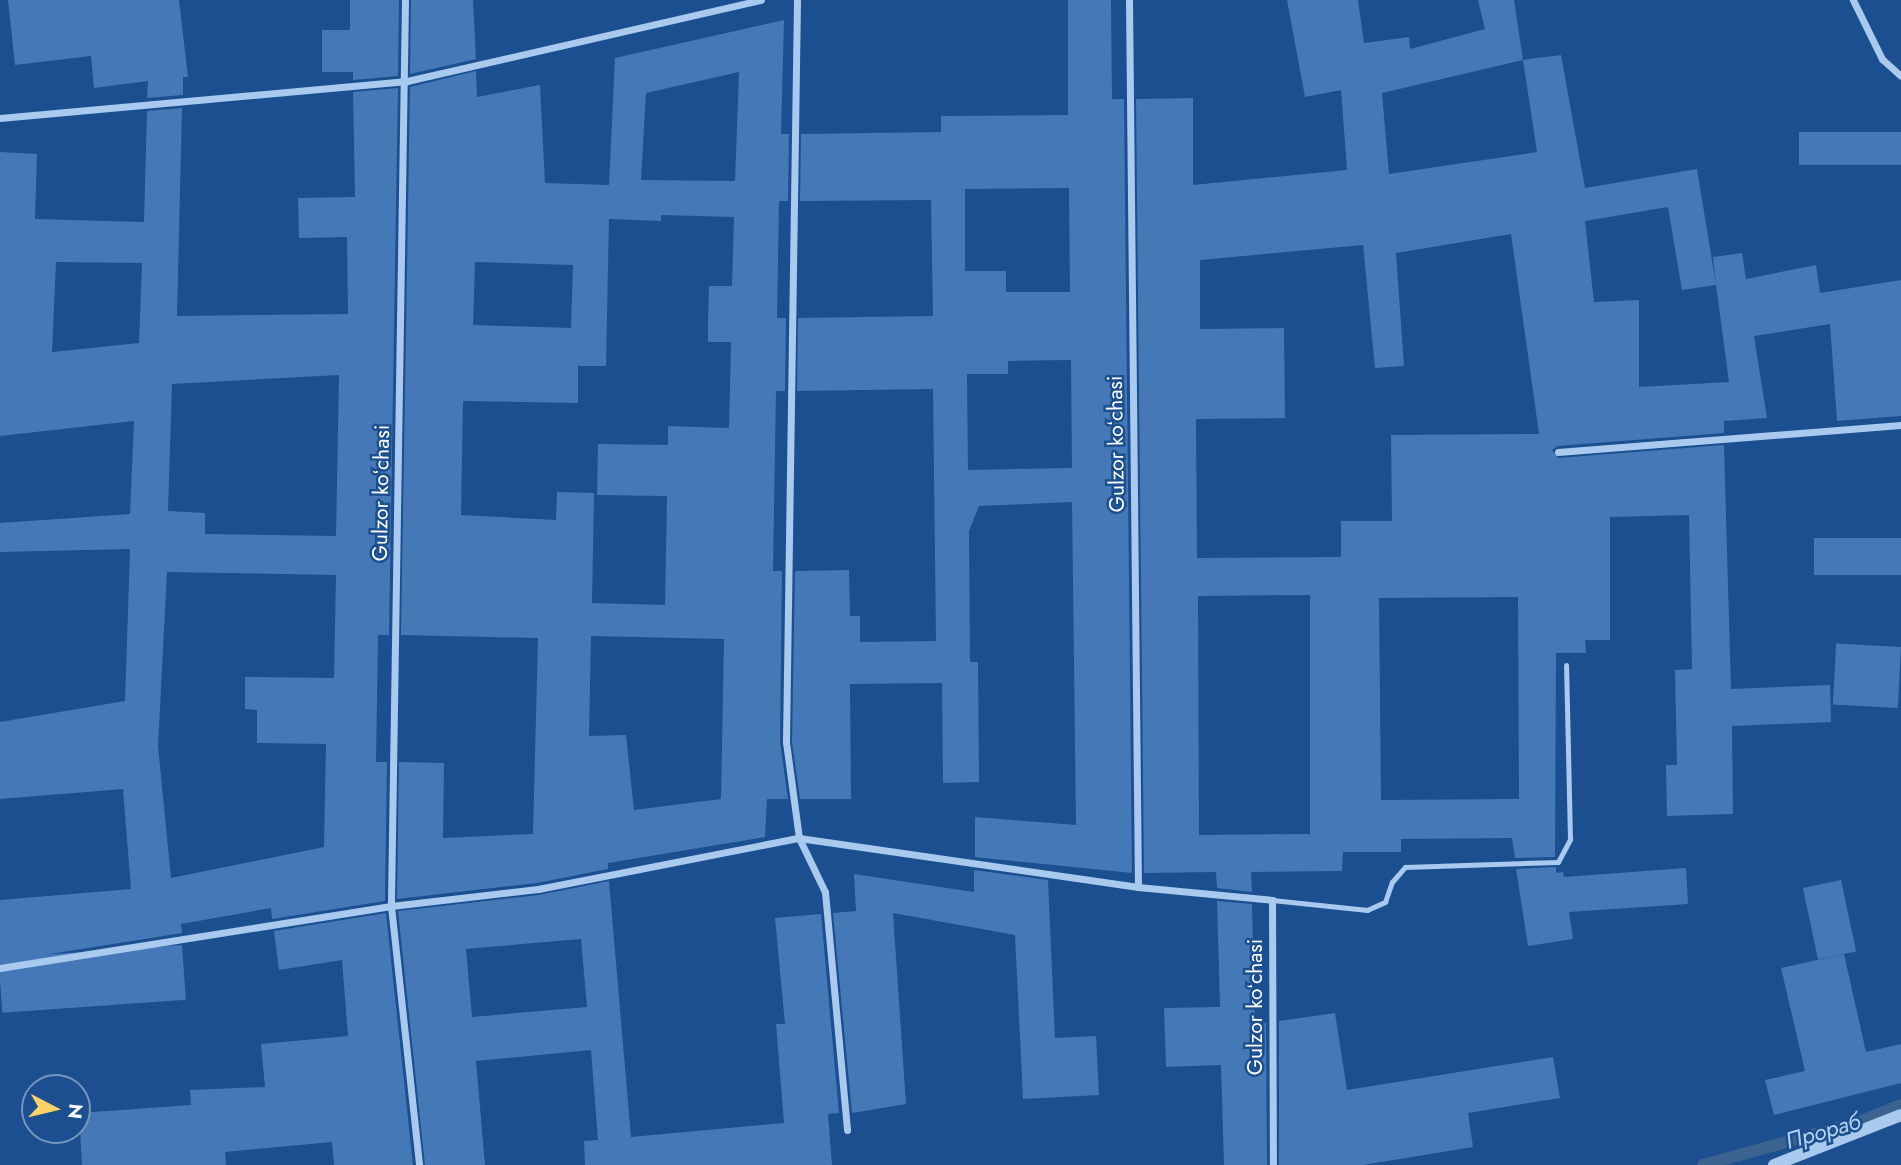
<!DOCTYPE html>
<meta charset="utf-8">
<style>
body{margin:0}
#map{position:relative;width:1901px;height:1165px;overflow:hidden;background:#1b4f8f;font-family:Jost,sans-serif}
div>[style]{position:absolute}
.stream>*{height:12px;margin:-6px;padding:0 6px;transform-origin:6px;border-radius:6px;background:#3c6290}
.building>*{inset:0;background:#4478b7;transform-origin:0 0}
.service>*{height:5px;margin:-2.5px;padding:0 2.5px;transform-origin:2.5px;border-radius:2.5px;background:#a9c9ee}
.minor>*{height:7px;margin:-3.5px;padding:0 3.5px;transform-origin:3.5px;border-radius:3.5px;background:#a9c9ee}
.tertiary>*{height:12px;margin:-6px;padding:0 6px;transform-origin:6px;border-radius:6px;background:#a9c9ee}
span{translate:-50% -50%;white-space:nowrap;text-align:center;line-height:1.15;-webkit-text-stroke:5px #1b4f8f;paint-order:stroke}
.street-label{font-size:21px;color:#fff}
.water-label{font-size:23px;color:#b5d3f5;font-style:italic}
.north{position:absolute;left:21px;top:1074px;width:70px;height:70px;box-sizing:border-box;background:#1b4f8f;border:2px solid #7695bc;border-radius:50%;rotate:97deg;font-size:19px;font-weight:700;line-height:28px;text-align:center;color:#fff}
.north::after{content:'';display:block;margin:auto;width:24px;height:32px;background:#ffd166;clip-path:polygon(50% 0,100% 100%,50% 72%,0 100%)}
</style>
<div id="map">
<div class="stream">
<i style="left:1703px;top:1165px;width:159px;rotate:-15.4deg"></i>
<i style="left:1856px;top:1123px;width:48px;rotate:-21.8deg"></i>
</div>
<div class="building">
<i style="clip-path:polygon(8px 0,179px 0,188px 77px,183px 77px,183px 95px,147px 98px,148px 81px,94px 88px,91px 56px,15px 65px)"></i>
<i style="clip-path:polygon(350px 0,399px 0,398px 76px,353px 80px,353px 72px,322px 72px,322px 30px,350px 30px)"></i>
<i style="clip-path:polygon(411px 0,473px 0,476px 59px,410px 74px)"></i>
<i style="clip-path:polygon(evenodd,1068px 0,1111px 0,1112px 99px,1124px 99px,1132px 873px,975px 857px,975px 817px,1076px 825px,1072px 502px,979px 506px,969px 531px,970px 662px,978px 662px,979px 782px,943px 783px,942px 683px,850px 684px,851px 799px,800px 799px,792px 742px,795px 571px,849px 570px,850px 616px,860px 616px,860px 642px,936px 641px,933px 389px,797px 391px,798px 318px,933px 316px,931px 200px,800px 201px,801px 134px,941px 132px,941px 116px,1068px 115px,1068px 0,1069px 188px,1070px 292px,1006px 292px,1006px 271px,965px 271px,965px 189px,1069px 188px,1068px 0,1071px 360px,1072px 468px,968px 470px,967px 374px,1008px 374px,1008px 361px,1071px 360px)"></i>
<i style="clip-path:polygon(evenodd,1287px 0,1358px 0,1364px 43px,1409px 37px,1410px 49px,1485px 29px,1478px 0,1514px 0,1523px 60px,1561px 55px,1585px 188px,1697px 169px,1716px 285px,1713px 257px,1742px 253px,1746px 279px,1816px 265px,1820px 293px,1901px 280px,1901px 416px,1837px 421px,1830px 324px,1754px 336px,1767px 418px,1724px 421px,1724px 433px,1558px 446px,1552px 450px,1558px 458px,1724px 445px,1731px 689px,1830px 685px,1831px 722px,1732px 726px,1733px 814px,1667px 816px,1666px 765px,1677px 765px,1675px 670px,1692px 669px,1689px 515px,1610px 517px,1610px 640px,1585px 640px,1586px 653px,1556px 653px,1555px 857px,1515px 858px,1512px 838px,1401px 839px,1401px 852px,1343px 852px,1342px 871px,1251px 872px,1252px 892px,1217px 888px,1216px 872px,1144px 873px,1136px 99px,1193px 98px,1193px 185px,1347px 170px,1341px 90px,1305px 97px,1287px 0,1523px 60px,1537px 152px,1389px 174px,1382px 93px,1523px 60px,1287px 0,1668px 207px,1682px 290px,1716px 285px,1729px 382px,1639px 387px,1639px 300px,1594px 302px,1585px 221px,1668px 207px,1287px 0,1511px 234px,1539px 434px,1391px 435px,1392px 521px,1341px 521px,1341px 557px,1197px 558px,1196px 419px,1285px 418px,1284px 328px,1200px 329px,1200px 260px,1363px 245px,1375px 368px,1404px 366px,1396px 253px,1511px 234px,1287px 0,1310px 595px,1310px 834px,1199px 835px,1198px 596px,1310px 595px,1287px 0,1518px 597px,1519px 799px,1381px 800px,1379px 598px,1518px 597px)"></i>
<i style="clip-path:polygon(evenodd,784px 20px,781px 134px,789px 134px,788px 201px,779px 201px,777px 318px,786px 318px,785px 391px,776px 391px,773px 571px,782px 571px,780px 742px,788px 799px,767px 799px,765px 837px,608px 863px,608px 869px,537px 883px,397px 899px,399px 762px,444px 763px,443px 838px,533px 834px,538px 638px,401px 635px,410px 87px,476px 71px,477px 97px,540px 85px,545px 183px,609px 185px,615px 58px,784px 20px,739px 72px,735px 181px,641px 180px,646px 93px,739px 72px,784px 20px,661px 215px,734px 217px,732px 286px,709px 286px,708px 323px,708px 342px,731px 342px,729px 428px,668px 426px,668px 445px,598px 444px,597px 495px,667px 496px,665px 605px,592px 603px,594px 493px,557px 492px,556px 520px,461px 515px,463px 401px,578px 403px,578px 366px,606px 366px,609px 219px,661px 221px,661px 215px,784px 20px,475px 262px,573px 265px,571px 328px,473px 325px,475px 262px,784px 20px,591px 636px,724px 639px,721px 799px,634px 810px,626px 735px,589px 736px,591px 636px)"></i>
<i style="clip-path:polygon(evenodd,398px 88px,389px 635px,378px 635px,376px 762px,387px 762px,385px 901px,272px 919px,271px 908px,181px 924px,182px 933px,0 962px,0 900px,131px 889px,123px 789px,0 799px,0 722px,125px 701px,130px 549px,0 552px,0 523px,130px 514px,134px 421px,0 436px,0 152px,37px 154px,35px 219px,144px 222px,147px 111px,182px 108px,177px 316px,348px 314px,347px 237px,299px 238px,298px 198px,355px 197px,353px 92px,398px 88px,56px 262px,142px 263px,139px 343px,52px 352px,56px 262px,398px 88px,339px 375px,336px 536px,205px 534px,205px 513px,168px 511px,172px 384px,339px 375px,398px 88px,167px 572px,336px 575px,334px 678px,245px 677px,245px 709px,257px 710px,257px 743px,326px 744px,324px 847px,171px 878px,158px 746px,167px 572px)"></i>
<i style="left:1901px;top:132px;width:33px;height:102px;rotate:90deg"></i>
<i style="left:1901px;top:538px;width:37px;height:87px;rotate:90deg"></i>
<i style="left:1901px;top:647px;width:61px;height:65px;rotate:93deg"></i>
<i style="clip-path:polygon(1556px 867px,1556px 873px,1563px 872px,1564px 877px,1686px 868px,1688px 904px,1569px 912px,1573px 939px,1528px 946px,1516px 869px)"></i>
<i style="clip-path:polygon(974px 870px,1048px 880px,1055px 1038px,1096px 1036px,1099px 1095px,1023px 1099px,1015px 935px,893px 913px,906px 1104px,852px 1113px,833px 913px,856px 911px,854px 874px,974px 892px)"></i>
<i style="left:1841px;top:880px;width:73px;height:39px;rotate:78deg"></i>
<i style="clip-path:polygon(evenodd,609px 881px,631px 1137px,784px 1123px,776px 1024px,785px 1024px,775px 918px,821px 914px,839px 1113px,828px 1114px,832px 1165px,585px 1165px,584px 1141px,598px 1140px,591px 1050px,476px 1061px,485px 1165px,425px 1165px,398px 911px,539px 895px,609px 881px,581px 939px,587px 1007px,472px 1017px,466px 949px,581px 939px)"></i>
<i style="clip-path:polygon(1217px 901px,1252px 904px,1255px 1025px,1266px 1023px,1267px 1165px,1224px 1165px,1221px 1065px,1166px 1067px,1164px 1008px,1220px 1007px)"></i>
<i style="clip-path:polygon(386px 913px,413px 1165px,334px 1165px,332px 1142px,225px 1152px,226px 1165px,82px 1165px,79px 1113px,191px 1105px,190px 1090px,265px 1087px,261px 1044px,348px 1036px,342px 960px,279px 970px,274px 931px)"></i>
<i style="left:182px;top:945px;width:55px;height:184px;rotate:86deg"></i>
<i style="clip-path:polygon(1844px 954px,1866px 1052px,1901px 1044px,1901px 1083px,1774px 1115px,1765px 1080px,1805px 1071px,1781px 968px)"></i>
<i style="clip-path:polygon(1335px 1013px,1347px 1090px,1553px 1057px,1560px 1098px,1468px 1113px,1473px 1147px,1363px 1165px,1279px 1165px,1279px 1021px)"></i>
</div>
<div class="service">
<i style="left:1272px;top:900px;width:96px;rotate:6deg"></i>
<i style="left:1367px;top:910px;width:20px;rotate:-24deg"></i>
<i style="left:1385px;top:902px;width:21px;rotate:-71deg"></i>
<i style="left:1392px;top:882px;width:20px;rotate:-49deg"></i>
<i style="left:1405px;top:867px;width:153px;rotate:-1.9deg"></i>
<i style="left:1558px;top:862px;width:26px;rotate:-62deg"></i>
<i style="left:1570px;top:839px;width:174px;rotate:-91.3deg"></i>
</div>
<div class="minor">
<i style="left:405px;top:0;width:906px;rotate:90.89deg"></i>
<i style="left:391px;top:906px;width:261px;rotate:83.8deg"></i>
<i style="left:797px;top:0;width:742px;rotate:90.85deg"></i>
<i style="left:786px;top:742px;width:97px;rotate:82.3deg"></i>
<i style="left:799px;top:838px;width:60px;rotate:64.3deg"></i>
<i style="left:825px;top:892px;width:239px;rotate:84.7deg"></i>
<i style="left:1129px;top:0;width:887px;rotate:89.42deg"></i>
<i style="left:1853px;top:0;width:66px;rotate:63.8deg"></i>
<i style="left:1882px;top:59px;width:25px;rotate:42deg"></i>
<i style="left:0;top:118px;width:409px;rotate:-5.2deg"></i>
<i style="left:407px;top:81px;width:363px;rotate:-12.9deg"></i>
<i style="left:1558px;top:452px;width:344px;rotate:-4.5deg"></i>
<i style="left:0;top:968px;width:396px;rotate:-9deg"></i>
<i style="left:391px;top:906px;width:148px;rotate:-6.6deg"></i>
<i style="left:538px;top:889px;width:266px;rotate:-11.1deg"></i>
<i style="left:799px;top:838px;width:343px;rotate:8.2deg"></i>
<i style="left:1138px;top:887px;width:135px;rotate:5.5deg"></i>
<i style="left:1272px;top:900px;width:265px;rotate:89.8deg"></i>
</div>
<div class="tertiary">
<i style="left:1774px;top:1165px;width:136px;rotate:-21.5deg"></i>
</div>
<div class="street-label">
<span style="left:1116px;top:444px;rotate:-91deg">Gulzor koʻchasi</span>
<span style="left:381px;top:493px;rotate:-89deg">Gulzor koʻchasi</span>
<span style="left:1255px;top:1007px;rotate:-90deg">Gulzor koʻchasi</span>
</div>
<div class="water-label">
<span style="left:1823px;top:1131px;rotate:-16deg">Прораб</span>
</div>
<div class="north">N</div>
</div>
